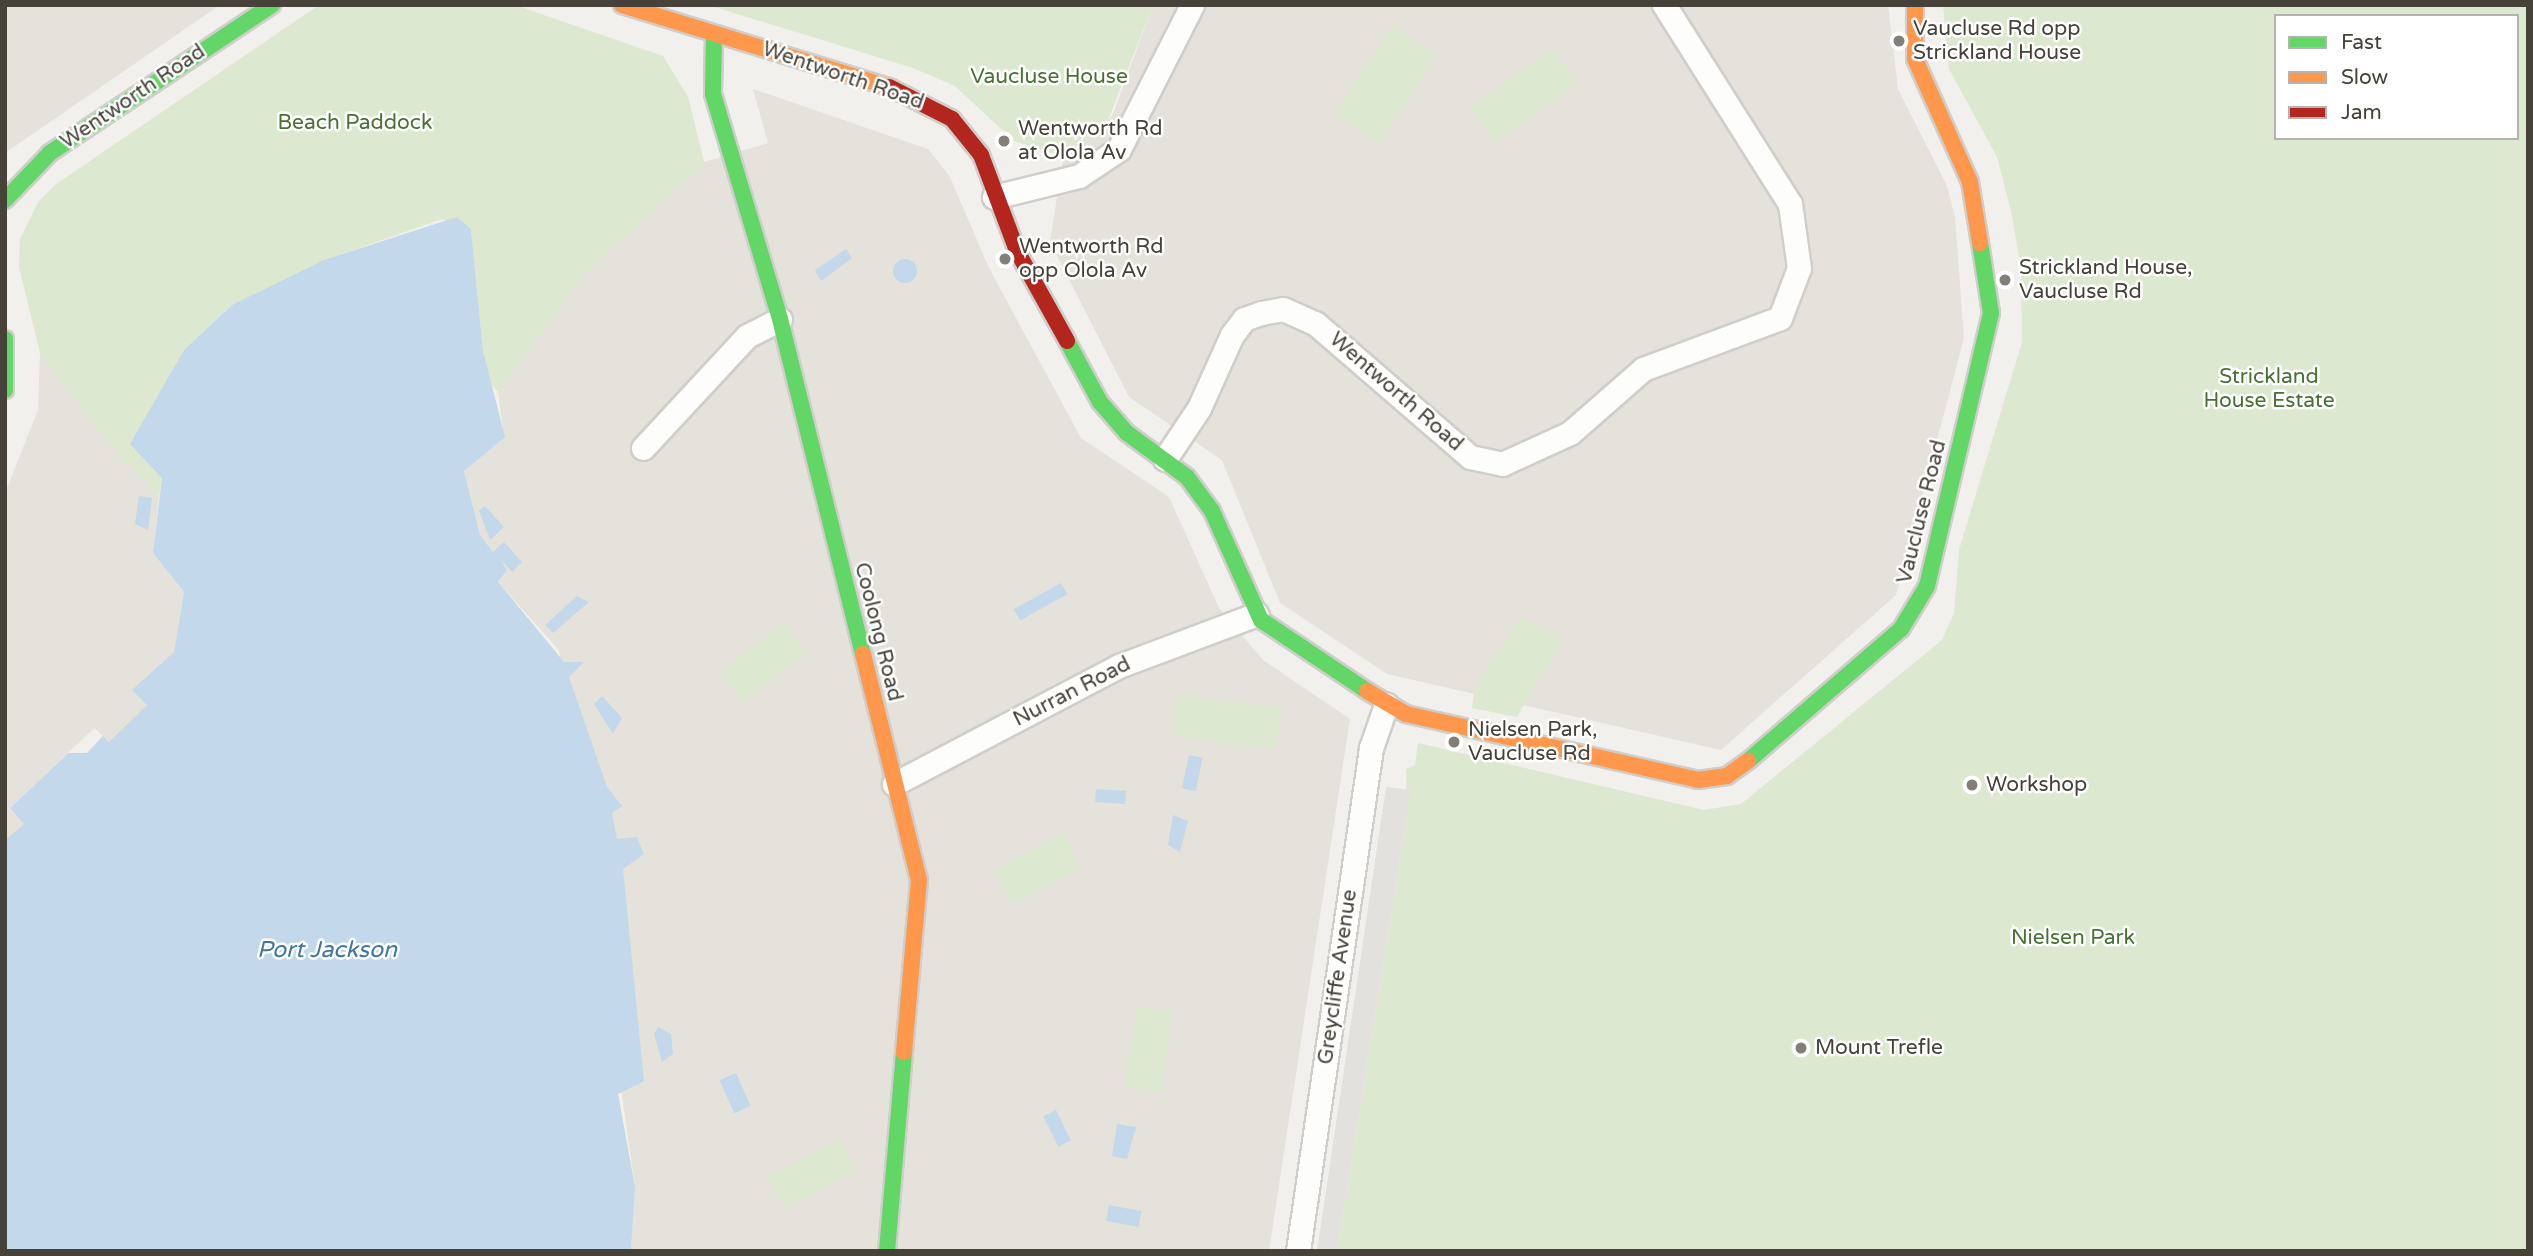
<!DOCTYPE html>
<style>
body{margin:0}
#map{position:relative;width:2533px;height:1256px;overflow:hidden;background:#f1f0ed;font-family:"Varela Round",sans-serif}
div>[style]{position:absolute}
.residential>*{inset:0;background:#e4e2db}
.green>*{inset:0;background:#dde8d0;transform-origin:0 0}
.parking>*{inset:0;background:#e2e1de}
.water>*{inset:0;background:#c3d8ea;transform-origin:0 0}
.round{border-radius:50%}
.pier>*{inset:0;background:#f1f0ed}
.roads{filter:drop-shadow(2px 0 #cfceca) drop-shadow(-2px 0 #cfceca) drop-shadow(0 2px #cfceca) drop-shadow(0 -2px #cfceca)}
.street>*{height:23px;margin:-11.5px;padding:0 11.5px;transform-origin:11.5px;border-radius:11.5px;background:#fdfdfc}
.fast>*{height:16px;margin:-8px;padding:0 8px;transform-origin:8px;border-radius:8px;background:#63d668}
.slow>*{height:16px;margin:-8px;padding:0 8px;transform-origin:8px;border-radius:8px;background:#ff974d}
.jam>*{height:16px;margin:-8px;padding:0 8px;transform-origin:8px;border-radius:8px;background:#b3261e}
.dots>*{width:19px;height:19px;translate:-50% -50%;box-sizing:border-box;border:4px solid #fff;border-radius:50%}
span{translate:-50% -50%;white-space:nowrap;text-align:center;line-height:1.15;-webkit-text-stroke:5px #fff;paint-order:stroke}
.poi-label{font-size:21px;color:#464239}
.left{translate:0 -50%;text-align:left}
.street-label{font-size:21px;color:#464239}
.park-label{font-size:21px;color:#487233}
.water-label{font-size:23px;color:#3f75a6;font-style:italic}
.frame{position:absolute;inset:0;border:7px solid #464239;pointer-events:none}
.legend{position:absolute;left:2274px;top:14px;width:245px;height:126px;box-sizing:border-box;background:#fff;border:2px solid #b5b3b0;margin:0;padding:9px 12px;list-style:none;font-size:21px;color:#464239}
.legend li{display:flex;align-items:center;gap:14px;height:35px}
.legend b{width:35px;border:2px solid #b5b3b0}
</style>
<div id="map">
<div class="residential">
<i style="clip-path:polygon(5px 5px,220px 5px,5px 153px)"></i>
<i style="clip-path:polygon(1153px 5px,1888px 5px,1898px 89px,1947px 186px,1955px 217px,1964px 338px,1896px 595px,1721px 750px,1387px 674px,1280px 603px,1222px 460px,1129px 397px,1050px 242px,1064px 152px,1100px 132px,1113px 114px)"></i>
<i style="clip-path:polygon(753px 89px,928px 149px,950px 177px,989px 268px,1081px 438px,1169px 497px,1219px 608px,1263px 660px,1350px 719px,1269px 1251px,631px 1251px,635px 1187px,559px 650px,498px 582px,507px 570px,480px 535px,464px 471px,504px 437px,498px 392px,583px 276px,704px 162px,768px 143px)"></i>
<i style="clip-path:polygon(40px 353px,117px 454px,159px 497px,153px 553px,184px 592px,174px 652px,147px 705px,109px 743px,94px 728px,10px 808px,24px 824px,5px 840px,5px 493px,38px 410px)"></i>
</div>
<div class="green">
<i style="clip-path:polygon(319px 5px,515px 5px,663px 56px,688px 97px,704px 162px,583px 276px,498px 392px,488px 381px,483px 351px,471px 230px,442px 219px,325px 260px,232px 305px,184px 350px,149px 414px,162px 478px,159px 497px,117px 454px,40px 353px,19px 267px,20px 239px,38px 202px,56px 184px)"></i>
<i style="clip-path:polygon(708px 5px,1153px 5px,1107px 123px,1075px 149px,1051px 153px,1014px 141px,955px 86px,913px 68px)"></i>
<i style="clip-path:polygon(evenodd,1943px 5px,2528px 5px,2528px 1251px,1337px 1251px,1407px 815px,1406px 769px,1415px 765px,1418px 743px,1704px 810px,1741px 804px,1942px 640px,1954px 613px,1959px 550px,2022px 342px,2021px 268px,2011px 211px,1997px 157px,1949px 69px,1943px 5px,2276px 16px,2517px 16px,2517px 138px,2276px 138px,2276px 16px)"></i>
<i style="left:1391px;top:26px;width:53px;height:105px;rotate:32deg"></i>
<i style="left:1553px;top:49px;width:42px;height:101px;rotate:55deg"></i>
<i style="clip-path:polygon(1520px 616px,1562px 639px,1517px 717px,1472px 708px,1474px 692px)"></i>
<i style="left:783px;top:623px;width:37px;height:80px;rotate:52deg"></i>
<i style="left:1179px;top:694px;width:104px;height:42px;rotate:8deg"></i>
<i style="left:1063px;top:833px;width:38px;height:79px;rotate:61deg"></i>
<i style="left:1137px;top:1006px;width:37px;height:81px;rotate:9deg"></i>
<i style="left:839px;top:1139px;width:36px;height:81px;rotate:62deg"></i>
</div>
<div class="parking">
<i style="clip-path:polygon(1386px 787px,1411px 790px,1337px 1251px,1317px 1251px)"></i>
</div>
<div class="water">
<i style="clip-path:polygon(457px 217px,471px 229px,483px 351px,505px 437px,464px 471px,480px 535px,493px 552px,504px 542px,522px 562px,512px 572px,500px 559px,507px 570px,498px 582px,564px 662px,584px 662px,569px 677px,607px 787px,622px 806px,612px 813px,617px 839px,637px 837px,644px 854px,623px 869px,644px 1081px,618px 1094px,635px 1187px,631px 1251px,5px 1251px,5px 840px,24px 824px,10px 808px,95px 728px,109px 742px,147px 705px,132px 690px,174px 652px,184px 592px,153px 553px,162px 478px,130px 444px,184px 350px,232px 305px,324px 260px)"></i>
<i style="clip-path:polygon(846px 249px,852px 258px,821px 281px,815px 270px)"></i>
<i class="round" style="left:893px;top:259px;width:24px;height:24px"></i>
<i style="clip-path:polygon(139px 496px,152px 498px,148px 530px,135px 524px)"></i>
<i style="clip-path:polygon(485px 506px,504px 527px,490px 540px,479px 511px)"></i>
<i style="left:1061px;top:583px;width:13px;height:54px;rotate:61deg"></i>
<i style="clip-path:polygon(577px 596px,589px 602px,553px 633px,545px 625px)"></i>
<i style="clip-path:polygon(602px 696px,622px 718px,613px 734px,594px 704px)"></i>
<i style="left:1189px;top:755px;width:14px;height:34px;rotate:12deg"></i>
<i style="left:1126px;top:791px;width:13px;height:30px;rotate:94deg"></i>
<i style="clip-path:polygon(1173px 815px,1188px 821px,1180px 852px,1168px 845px)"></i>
<i style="clip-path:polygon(658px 1027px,671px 1034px,673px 1054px,662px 1062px,654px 1034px)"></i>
<i style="left:736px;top:1073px;width:36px;height:18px;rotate:66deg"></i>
<i style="left:1056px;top:1110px;width:34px;height:14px;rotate:64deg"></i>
<i style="clip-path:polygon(1117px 1124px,1136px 1127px,1127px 1159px,1112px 1156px)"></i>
<i style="left:1109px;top:1205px;width:33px;height:16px;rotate:11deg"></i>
</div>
<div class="pier">
<i style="clip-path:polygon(95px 728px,103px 736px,87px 753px,68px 753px)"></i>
</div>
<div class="roads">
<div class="street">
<i style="left:994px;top:197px;width:88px;rotate:-13.9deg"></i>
<i style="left:1079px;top:176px;width:48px;rotate:-34deg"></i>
<i style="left:1119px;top:149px;width:161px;rotate:-63.1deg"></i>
<i style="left:643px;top:448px;width:153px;rotate:-47.1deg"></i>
<i style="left:747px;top:336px;width:37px;rotate:-27deg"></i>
<i style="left:1165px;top:459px;width:61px;rotate:-56.3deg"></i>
<i style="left:1199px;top:408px;width:80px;rotate:-65.7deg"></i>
<i style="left:1232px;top:335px;width:20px;rotate:-53deg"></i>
<i style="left:1244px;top:319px;width:18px;rotate:-19deg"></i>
<i style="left:1261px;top:313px;width:22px;rotate:-10deg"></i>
<i style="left:1283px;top:309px;width:35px;rotate:24deg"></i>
<i style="left:1315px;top:323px;width:205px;rotate:40.8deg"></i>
<i style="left:1470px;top:457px;width:33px;rotate:12deg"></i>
<i style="left:1502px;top:464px;width:75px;rotate:-24.5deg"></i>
<i style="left:1570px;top:433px;width:97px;rotate:-41.2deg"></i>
<i style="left:1643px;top:369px;width:146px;rotate:-20.4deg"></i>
<i style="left:1780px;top:318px;width:53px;rotate:-69.2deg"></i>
<i style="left:1799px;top:268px;width:65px;rotate:-98deg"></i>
<i style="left:1790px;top:204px;width:236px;rotate:-122.3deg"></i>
<i style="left:894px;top:784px;width:254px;rotate:-27.7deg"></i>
<i style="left:1119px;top:666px;width:147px;rotate:-20.6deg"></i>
<i style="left:1298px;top:1251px;width:508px;rotate:-81.74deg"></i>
<i style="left:1371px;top:748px;width:46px;rotate:-70.8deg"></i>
</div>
<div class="fast">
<i style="left:714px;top:34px;width:60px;rotate:91deg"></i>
<i style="left:713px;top:94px;width:235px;rotate:73.4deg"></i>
<i style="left:780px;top:319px;width:345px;rotate:76.1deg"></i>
<i style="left:5px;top:200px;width:65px;rotate:-46.2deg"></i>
<i style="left:50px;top:153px;width:267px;rotate:-33.7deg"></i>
<i style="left:5px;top:339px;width:51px;rotate:90deg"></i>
<i style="left:1067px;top:341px;width:69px;rotate:61.6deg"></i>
<i style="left:1100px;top:402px;width:41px;rotate:48.9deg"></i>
<i style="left:1127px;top:433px;width:74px;rotate:36.3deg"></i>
<i style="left:1187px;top:477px;width:42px;rotate:53.7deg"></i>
<i style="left:1212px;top:511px;width:120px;rotate:65.8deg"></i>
<i style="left:1261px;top:620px;width:128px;rotate:33.8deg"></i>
<i style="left:1748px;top:761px;width:202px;rotate:-40.8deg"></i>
<i style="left:1901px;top:629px;width:50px;rotate:-58.8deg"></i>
<i style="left:1927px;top:586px;width:280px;rotate:-76.8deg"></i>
<i style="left:1991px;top:313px;width:71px;rotate:-98.9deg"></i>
<i style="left:887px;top:1251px;width:200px;rotate:-85.1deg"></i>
</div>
<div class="slow">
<i style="left:622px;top:5px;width:279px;rotate:17.1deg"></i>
<i style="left:1915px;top:5px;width:54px;rotate:90deg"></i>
<i style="left:1915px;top:59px;width:135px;rotate:65.9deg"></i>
<i style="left:1970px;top:182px;width:62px;rotate:80.7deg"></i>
<i style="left:863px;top:654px;width:233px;rotate:76.1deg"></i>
<i style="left:919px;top:880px;width:173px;rotate:95deg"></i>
<i style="left:1367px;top:691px;width:45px;rotate:30.5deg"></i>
<i style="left:1406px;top:714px;width:299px;rotate:12.7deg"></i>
<i style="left:1698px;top:780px;width:29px;rotate:-8deg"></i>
<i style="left:1727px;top:776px;width:26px;rotate:-36deg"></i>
</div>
<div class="jam">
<i style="left:889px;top:87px;width:71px;rotate:26.9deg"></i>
<i style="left:952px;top:119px;width:46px;rotate:51.1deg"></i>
<i style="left:981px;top:155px;width:103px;rotate:69.4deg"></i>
<i style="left:1017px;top:251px;width:103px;rotate:60.9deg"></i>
</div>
</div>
<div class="dots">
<i style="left:1899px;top:41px;background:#827f78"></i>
<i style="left:1004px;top:141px;background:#827f78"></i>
<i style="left:1005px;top:259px;background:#827f78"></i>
<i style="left:2005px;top:280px;background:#827f78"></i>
<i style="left:1454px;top:742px;background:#827f78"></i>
<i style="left:1972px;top:785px;background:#827f78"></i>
<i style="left:1801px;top:1048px;background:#827f78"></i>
</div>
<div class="poi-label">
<span class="left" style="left:1913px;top:41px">Vaucluse Rd opp<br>Strickland House</span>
<span class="left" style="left:1018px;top:141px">Wentworth Rd<br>at Olola Av</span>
<span class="left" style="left:1019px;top:259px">Wentworth Rd<br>opp Olola Av</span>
<span class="left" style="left:2019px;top:280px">Strickland House,<br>Vaucluse Rd</span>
<span class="left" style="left:1468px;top:742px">Nielsen Park,<br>Vaucluse Rd</span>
<span class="left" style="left:1986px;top:785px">Workshop</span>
<span class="left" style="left:1815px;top:1048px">Mount Trefle</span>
</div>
<div class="street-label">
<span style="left:843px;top:76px;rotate:19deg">Wentworth Road</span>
<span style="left:133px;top:97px;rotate:-34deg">Wentworth Road</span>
<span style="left:1396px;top:392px;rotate:41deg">Wentworth Road</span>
<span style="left:1922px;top:512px;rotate:-76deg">Vaucluse Road</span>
<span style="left:878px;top:632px;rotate:76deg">Coolong Road</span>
<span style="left:1072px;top:692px;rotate:-27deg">Nurran Road</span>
<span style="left:1338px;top:977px;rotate:-82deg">Greycliffe Avenue</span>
</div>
<div class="park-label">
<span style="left:1049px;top:77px">Vaucluse House</span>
<span style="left:355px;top:123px">Beach Paddock</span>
<span style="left:2269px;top:389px">Strickland<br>House Estate</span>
<span style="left:2073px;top:938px">Nielsen Park</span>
</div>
<div class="water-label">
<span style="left:327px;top:950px">Port Jackson</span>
</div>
<div class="frame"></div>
<ul class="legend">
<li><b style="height:9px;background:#63d668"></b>Fast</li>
<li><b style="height:9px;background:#ff974d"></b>Slow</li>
<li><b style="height:9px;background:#b3261e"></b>Jam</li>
</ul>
</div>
